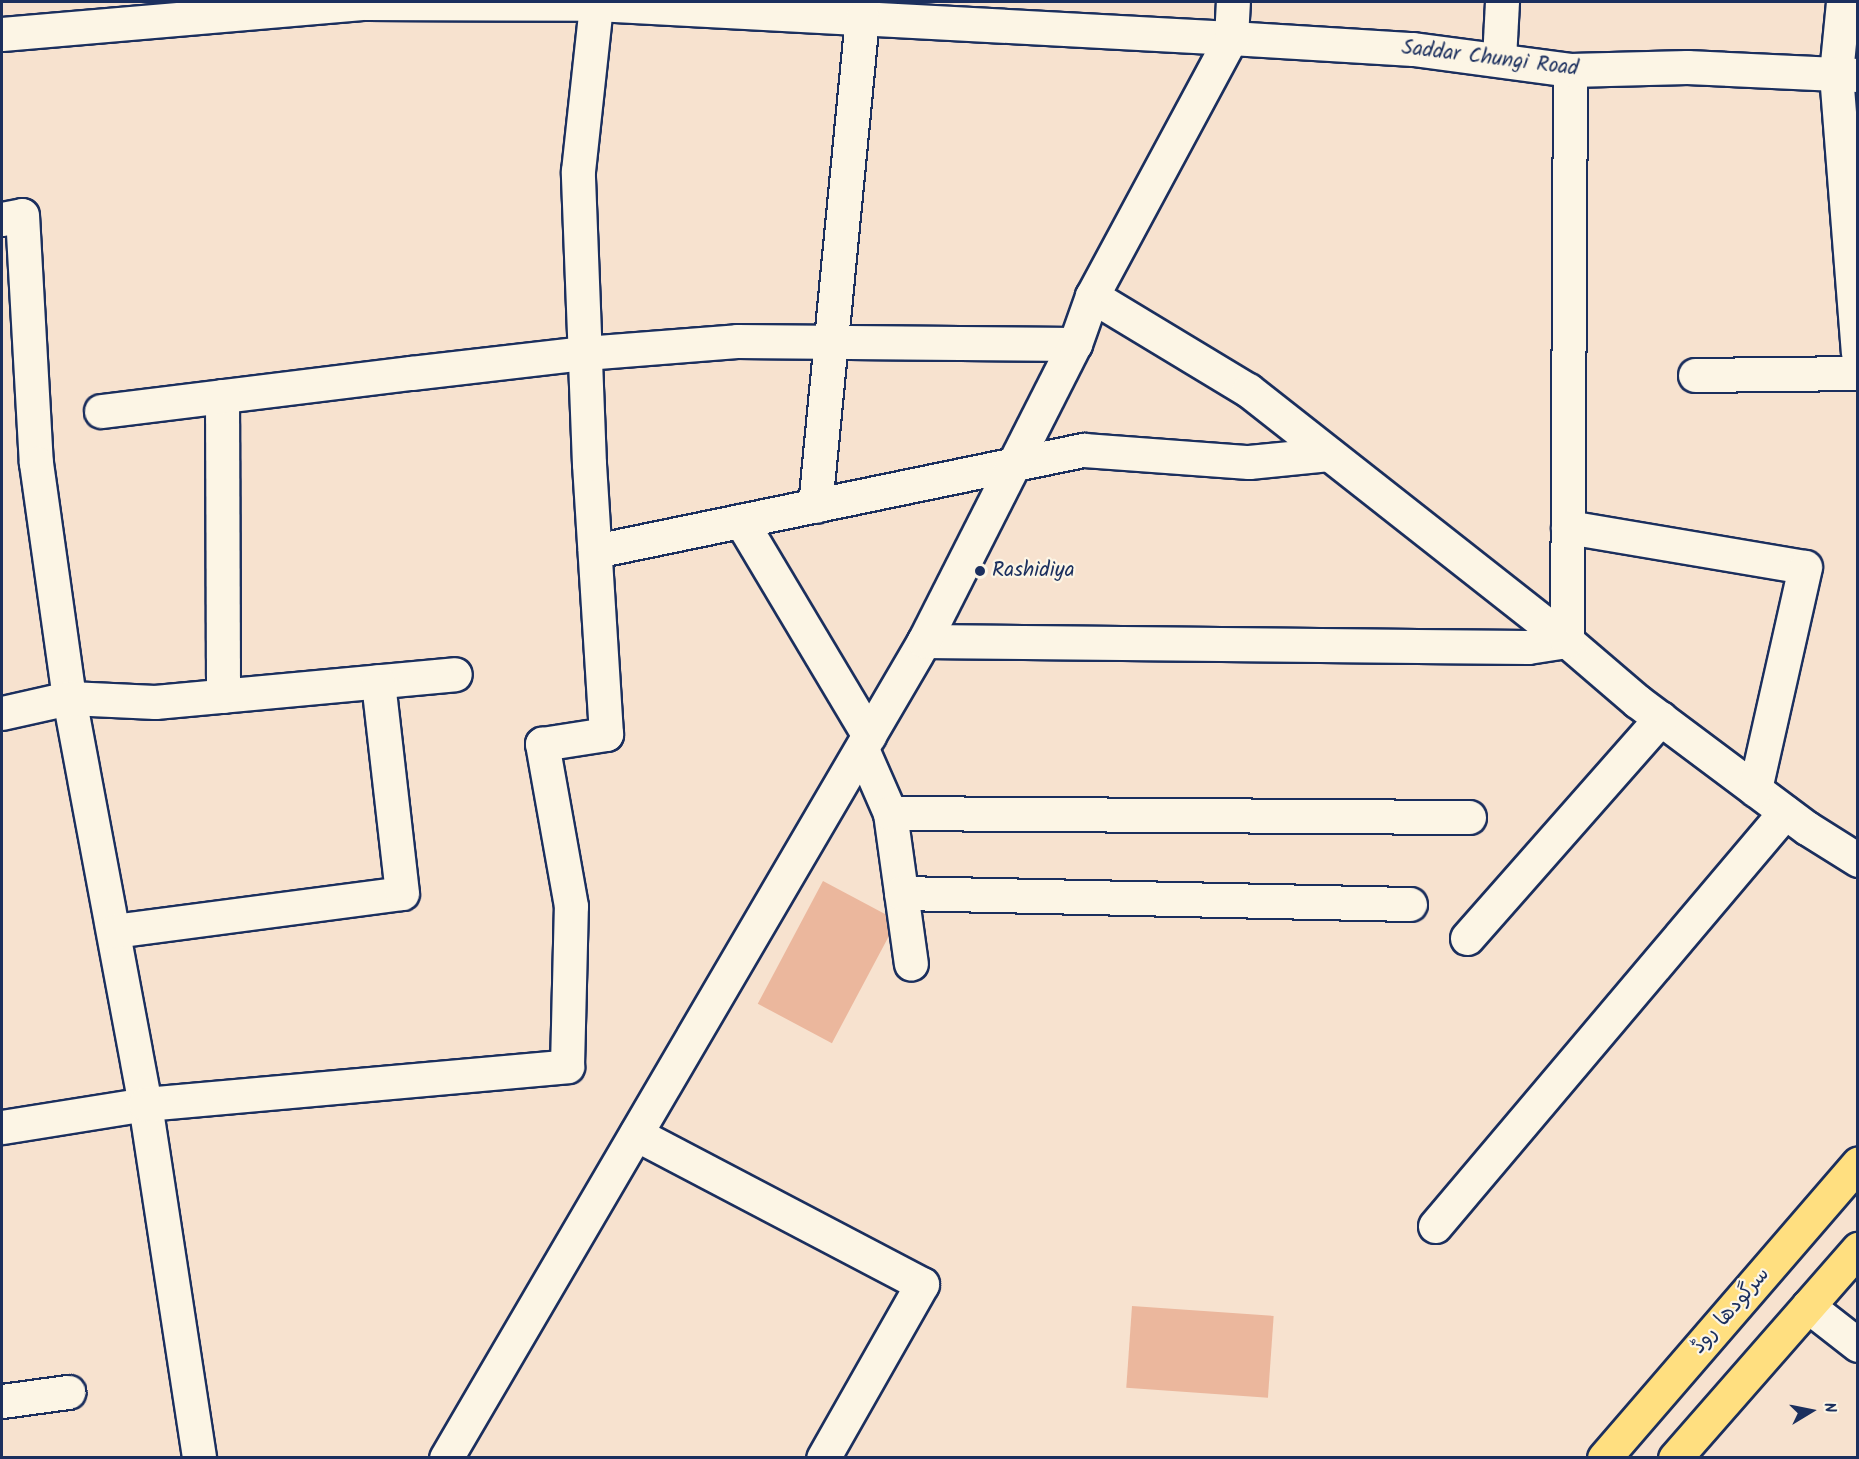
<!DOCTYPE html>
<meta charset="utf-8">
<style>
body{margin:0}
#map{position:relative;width:1859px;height:1459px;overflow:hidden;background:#f7e2cf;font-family:Kalam,"Playpen Sans Arabic",sans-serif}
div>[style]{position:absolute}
.building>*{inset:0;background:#ebb79d;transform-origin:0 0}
.roads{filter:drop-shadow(2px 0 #1b2f5e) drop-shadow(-2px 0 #1b2f5e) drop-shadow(0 2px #1b2f5e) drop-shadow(0 -2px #1b2f5e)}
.minor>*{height:33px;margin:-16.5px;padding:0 16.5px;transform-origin:16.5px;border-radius:16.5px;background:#fcf5e5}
.tertiary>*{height:33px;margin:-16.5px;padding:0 16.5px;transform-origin:16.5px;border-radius:16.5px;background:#fcf5e5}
.trunk>*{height:33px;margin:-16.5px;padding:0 16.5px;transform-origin:16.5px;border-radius:16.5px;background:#ffdf80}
.dots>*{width:16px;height:16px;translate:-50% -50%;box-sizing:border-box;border:3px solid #fcf5e5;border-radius:50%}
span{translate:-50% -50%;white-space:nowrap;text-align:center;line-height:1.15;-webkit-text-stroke:4.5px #fcf5e5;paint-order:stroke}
.street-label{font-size:21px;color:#1b2f5e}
.poi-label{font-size:21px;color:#1b2f5e}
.left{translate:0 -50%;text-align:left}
.frame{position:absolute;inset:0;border:3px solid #1b2f5e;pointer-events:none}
.north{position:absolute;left:1781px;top:1381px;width:60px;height:60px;-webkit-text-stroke:4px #fcf5e5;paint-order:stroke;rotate:80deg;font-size:16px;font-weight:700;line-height:24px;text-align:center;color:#1b2f5e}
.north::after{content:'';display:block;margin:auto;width:21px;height:27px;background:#1b2f5e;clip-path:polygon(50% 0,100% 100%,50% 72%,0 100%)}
</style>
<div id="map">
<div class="building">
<i style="left:823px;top:881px;width:84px;height:139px;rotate:28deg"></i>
<i style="left:1132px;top:1306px;width:142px;height:82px;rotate:4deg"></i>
</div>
<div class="roads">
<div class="minor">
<i style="left:1843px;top:2px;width:72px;rotate:95.6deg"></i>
<i style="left:1836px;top:74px;width:279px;rotate:85.5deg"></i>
<i style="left:2px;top:34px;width:364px;rotate:-4.9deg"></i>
<i style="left:365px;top:3px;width:231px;rotate:0.2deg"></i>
<i style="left:596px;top:4px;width:636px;rotate:3.06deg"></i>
<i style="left:1499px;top:59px;width:57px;rotate:-87deg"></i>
<i style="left:2px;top:219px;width:20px;rotate:-11deg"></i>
<i style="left:22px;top:215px;width:248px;rotate:86.8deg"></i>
<i style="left:36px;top:463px;width:237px;rotate:82deg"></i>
<i style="left:69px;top:698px;width:413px;rotate:79.4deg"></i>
<i style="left:145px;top:1104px;width:358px;rotate:81.3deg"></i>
<i style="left:1092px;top:296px;width:182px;rotate:31.1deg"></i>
<i style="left:1248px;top:390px;width:406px;rotate:38.2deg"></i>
<i style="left:1567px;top:641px;width:92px;rotate:40.6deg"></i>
<i style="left:1637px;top:701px;width:212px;rotate:36.8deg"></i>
<i style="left:1807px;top:828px;width:60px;rotate:32.1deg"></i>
<i style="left:1695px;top:375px;width:163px;rotate:-0.7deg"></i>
<i style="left:222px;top:396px;width:300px;rotate:89.8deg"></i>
<i style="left:101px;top:411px;width:312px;rotate:-7deg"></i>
<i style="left:411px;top:373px;width:175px;rotate:-6.6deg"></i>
<i style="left:585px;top:353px;width:152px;rotate:-4.5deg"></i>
<i style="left:737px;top:341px;width:338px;rotate:0.5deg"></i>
<i style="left:815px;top:506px;width:491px;rotate:-84.5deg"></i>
<i style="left:741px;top:521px;width:250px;rotate:59.2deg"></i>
<i style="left:1568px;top:527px;width:240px;rotate:9.6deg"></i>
<i style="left:1805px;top:567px;width:228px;rotate:102.7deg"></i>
<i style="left:595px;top:551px;width:499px;rotate:-11.7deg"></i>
<i style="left:1084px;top:450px;width:165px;rotate:4.2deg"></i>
<i style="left:1249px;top:462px;width:80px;rotate:-5.7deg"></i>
<i style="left:924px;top:641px;width:604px;rotate:0.57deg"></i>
<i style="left:1528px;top:647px;width:39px;rotate:-9deg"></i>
<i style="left:1567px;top:641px;width:571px;rotate:-89.7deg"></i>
<i style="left:2px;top:713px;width:69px;rotate:-12.6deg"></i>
<i style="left:69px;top:698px;width:86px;rotate:2.7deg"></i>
<i style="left:155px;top:702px;width:301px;rotate:-5.3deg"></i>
<i style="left:862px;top:749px;width:70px;rotate:66.4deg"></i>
<i style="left:890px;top:813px;width:152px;rotate:82.1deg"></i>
<i style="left:890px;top:813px;width:579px;rotate:0.4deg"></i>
<i style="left:901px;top:893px;width:509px;rotate:1.24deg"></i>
<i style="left:114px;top:931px;width:290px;rotate:-7.5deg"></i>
<i style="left:402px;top:893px;width:213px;rotate:-96.5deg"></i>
<i style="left:1467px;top:938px;width:293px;rotate:-48.6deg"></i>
<i style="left:2px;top:1127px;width:145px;rotate:-9.1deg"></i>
<i style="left:145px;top:1104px;width:424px;rotate:-5.1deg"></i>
<i style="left:567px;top:1066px;width:160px;rotate:-88.6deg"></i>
<i style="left:571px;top:906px;width:165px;rotate:-100.1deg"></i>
<i style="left:542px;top:744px;width:65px;rotate:-8.9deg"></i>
<i style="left:606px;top:734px;width:271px;rotate:-93.6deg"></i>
<i style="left:589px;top:464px;width:293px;rotate:-92.2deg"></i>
<i style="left:578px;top:171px;width:168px;rotate:-83.8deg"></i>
<i style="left:636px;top:1134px;width:323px;rotate:27.7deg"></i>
<i style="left:922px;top:1284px;width:200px;rotate:119.6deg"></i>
<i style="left:1435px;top:1226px;width:542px;rotate:-49.79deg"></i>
<i style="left:1808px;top:1306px;width:63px;rotate:38deg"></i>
<i style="left:2px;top:1401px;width:67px;rotate:-7.8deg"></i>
</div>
<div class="tertiary">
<i style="left:1231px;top:38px;width:182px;rotate:3.5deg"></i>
<i style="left:1413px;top:49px;width:158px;rotate:7.6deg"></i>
<i style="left:1570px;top:70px;width:117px;rotate:-1.5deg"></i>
<i style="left:1687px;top:67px;width:171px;rotate:2.7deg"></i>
<i style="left:446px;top:1458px;width:947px;rotate:-59.67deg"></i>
<i style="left:924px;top:641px;width:333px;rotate:-63.1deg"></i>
<i style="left:1075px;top:344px;width:51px;rotate:-70.5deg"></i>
<i style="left:1092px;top:296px;width:293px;rotate:-61.7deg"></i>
<i style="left:1231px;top:38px;width:36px;rotate:-87deg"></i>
</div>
<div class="trunk">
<i style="left:1604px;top:1458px;width:389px;rotate:-49.2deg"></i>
<i style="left:1675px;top:1458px;width:278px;rotate:-48.8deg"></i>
</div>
</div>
<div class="dots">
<i style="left:980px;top:571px;background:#1b2f5e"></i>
</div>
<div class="street-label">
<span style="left:1490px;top:59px;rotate:7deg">Saddar Chungi Road</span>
<span style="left:1731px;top:1311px;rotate:-49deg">سرگودھا روڈ</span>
</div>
<div class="poi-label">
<span class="left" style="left:992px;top:571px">Rashidiya</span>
</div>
<div class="frame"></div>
<div class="north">N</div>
</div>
